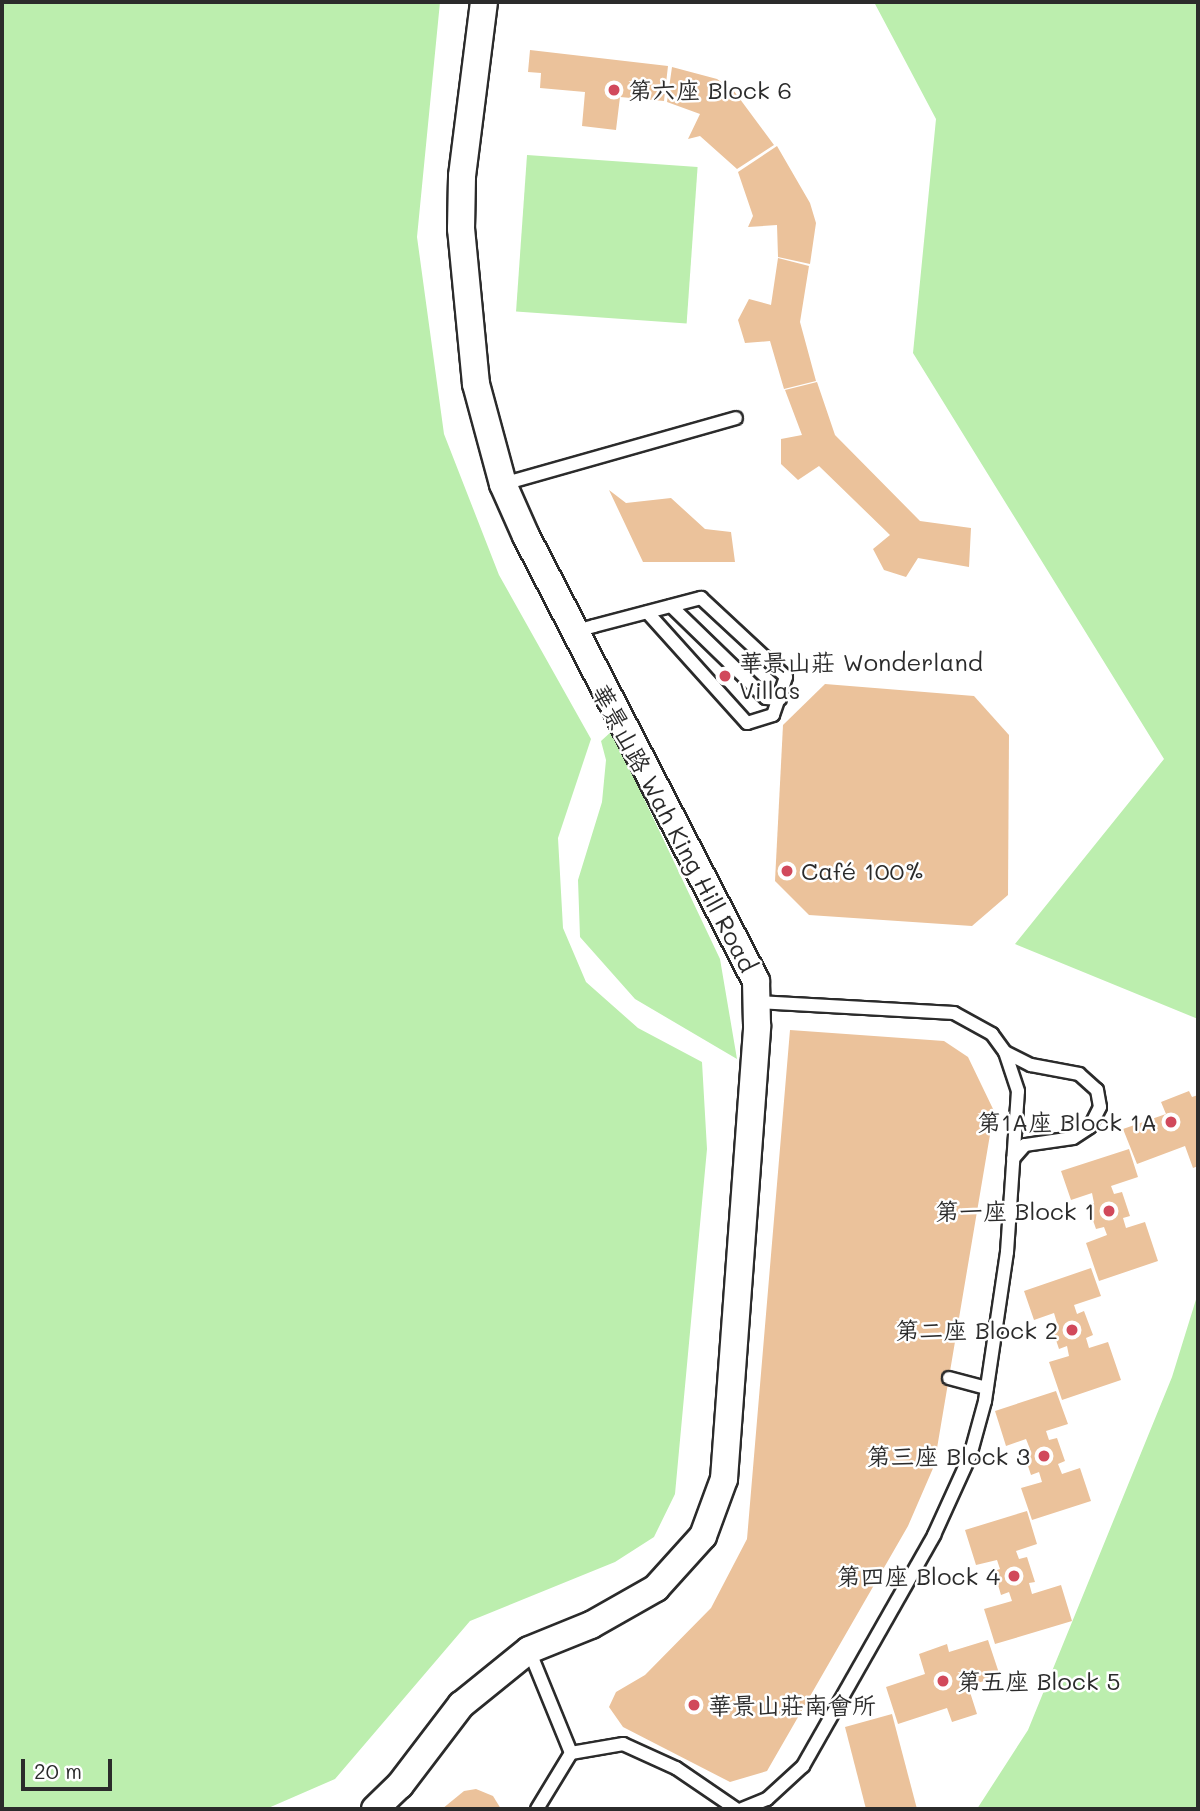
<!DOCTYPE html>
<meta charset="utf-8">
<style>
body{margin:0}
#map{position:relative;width:1200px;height:1811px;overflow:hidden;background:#fff;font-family:Mali,"LXGW WenKai TC",sans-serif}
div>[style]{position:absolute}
.green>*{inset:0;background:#bceeae;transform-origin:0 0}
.building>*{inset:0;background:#ebc29b}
.roads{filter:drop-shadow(2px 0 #2b2b2b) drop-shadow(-2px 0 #2b2b2b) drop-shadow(0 2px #2b2b2b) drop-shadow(0 -2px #2b2b2b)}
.service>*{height:12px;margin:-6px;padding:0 6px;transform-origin:6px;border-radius:6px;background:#fff}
.minor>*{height:26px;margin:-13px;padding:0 13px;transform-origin:13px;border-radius:13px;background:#fff}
.dots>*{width:19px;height:19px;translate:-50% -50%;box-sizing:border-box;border:4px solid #fff;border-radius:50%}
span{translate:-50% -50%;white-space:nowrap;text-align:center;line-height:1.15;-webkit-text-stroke:5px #fff;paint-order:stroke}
.poi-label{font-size:24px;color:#2b2b2b}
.left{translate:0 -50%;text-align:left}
.right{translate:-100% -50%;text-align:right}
.street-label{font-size:24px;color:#2b2b2b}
.frame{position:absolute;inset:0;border:4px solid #2b2b2b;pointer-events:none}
.scale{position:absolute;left:21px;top:1759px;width:91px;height:32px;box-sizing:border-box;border:4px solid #2b2b2b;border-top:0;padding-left:9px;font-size:21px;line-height:24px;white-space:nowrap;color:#2b2b2b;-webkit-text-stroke:5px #fff;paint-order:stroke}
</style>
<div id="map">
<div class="green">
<i style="clip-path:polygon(2px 2px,440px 2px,417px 237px,444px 434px,499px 575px,591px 739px,558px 838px,563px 928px,586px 982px,638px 1028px,702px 1062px,707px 1149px,675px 1494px,654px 1537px,615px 1562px,470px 1621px,335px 1779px,266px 1809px,2px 1809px)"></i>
<i style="clip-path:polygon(874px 2px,1198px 2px,1198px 1019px,1015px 944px,1164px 759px,913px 353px,936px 119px)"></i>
<i style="left:527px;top:155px;width:171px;height:157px;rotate:4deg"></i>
<i style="clip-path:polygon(612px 731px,720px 959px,737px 1059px,635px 999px,580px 937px,578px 880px,602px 802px,606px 760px,601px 741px)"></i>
<i style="clip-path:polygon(1198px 1293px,1198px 1809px,977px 1809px,1028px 1730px,1172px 1377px)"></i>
</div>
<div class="building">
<i style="clip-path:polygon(530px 50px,668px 66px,664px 101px,620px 97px,616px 130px,582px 126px,585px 92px,540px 88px,541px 73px,528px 72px)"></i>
<i style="clip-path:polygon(672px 67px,717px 79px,734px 91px,774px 145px,737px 169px,700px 136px,688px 139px,700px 114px,667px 102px)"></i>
<i style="clip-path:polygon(777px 146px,810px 203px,816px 223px,810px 264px,778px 257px,777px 225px,748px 227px,753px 216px,738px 172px)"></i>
<i style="clip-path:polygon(778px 258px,809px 266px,800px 322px,816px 381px,784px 389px,770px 341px,745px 343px,738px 320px,749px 299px,771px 305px)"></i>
<i style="clip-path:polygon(817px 382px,835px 435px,920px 521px,971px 528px,969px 567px,918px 558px,906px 577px,884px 570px,873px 549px,890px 535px,819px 466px,798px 480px,781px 464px,781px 439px,802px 435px,785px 390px)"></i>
<i style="clip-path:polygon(609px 490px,626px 503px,671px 498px,705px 529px,731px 532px,735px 562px,643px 562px)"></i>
<i style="clip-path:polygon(825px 684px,974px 696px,1009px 735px,1008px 895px,972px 926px,809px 915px,775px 881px,783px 725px)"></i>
<i style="clip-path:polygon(790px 1030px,944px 1041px,968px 1057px,994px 1111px,934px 1466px,908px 1526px,767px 1771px,730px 1782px,623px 1727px,609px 1707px,616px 1692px,645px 1675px,711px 1608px,747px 1539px)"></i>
<i style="clip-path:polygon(1189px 1091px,1192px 1097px,1198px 1095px,1198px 1166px,1193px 1168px,1185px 1146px,1137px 1164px,1123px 1129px,1166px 1114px,1161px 1102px)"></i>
<i style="clip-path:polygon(1129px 1149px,1138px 1177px,1111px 1186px,1114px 1194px,1122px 1192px,1130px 1216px,1123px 1218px,1126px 1228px,1145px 1222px,1158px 1261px,1099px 1281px,1086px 1243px,1107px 1235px,1104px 1227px,1096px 1229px,1088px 1206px,1094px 1203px,1092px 1193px,1071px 1200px,1061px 1171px)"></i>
<i style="clip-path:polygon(1091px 1268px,1101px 1296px,1074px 1305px,1077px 1314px,1084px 1311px,1093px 1335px,1086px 1338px,1089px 1348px,1108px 1342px,1121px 1380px,1062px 1400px,1049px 1362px,1069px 1356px,1067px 1346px,1059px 1349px,1051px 1325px,1057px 1323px,1054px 1313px,1034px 1320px,1024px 1291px)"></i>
<i style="clip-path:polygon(1056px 1391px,1068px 1424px,1046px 1431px,1049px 1440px,1057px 1438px,1065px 1461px,1058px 1464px,1062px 1474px,1080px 1468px,1091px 1501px,1032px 1520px,1021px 1488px,1042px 1482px,1039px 1472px,1031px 1475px,1023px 1451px,1030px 1449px,1026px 1439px,1006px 1446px,995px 1411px)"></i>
<i style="clip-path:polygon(1027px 1511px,1037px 1544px,1016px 1551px,1019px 1559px,1027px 1557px,1035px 1582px,1029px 1583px,1032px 1594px,1061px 1585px,1072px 1621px,995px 1644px,984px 1609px,1012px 1601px,1009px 1592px,1001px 1595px,994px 1571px,1000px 1569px,997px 1560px,976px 1565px,965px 1530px)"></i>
<i style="clip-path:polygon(988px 1640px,1000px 1676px,968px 1686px,977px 1714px,952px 1722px,947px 1708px,898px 1724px,886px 1687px,925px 1674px,919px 1654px,947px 1644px,949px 1652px)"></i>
<i style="clip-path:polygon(892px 1714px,917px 1809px,866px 1809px,845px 1727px)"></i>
<i style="clip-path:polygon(476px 1789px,493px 1796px,501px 1809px,442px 1809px,464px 1791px)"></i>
</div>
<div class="roads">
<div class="service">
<i style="left:503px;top:484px;width:242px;rotate:-15.8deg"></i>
<i style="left:671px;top:606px;width:132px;rotate:44.1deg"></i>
<i style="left:766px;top:698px;width:14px;rotate:4deg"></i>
<i style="left:573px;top:632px;width:22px;rotate:-16deg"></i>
<i style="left:594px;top:626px;width:111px;rotate:-14.7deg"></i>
<i style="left:701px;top:598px;width:116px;rotate:42.9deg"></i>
<i style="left:786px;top:677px;width:40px;rotate:108.9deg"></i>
<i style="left:773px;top:715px;width:27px;rotate:163deg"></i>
<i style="left:747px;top:723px;width:149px;rotate:-132deg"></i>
<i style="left:1005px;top:1052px;width:29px;rotate:27deg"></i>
<i style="left:1031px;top:1065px;width:49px;rotate:10.6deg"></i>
<i style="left:1079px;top:1074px;width:24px;rotate:42deg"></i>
<i style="left:1097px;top:1090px;width:17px;rotate:80deg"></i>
<i style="left:1100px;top:1107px;width:22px;rotate:117deg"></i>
<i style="left:1090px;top:1127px;width:20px;rotate:147deg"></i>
<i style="left:1073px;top:1138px;width:49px;rotate:171.7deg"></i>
<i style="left:1025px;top:1145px;width:18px;rotate:131deg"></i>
<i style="left:949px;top:1378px;width:39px;rotate:15deg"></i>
<i style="left:529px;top:1650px;width:111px;rotate:67.8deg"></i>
<i style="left:537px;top:1809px;width:66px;rotate:-58.7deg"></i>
<i style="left:571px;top:1753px;width:53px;rotate:-9.8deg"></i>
<i style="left:623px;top:1744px;width:58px;rotate:24.4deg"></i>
<i style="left:676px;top:1768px;width:73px;rotate:34.3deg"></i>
<i style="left:742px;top:1809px;width:27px;rotate:-22deg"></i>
<i style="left:767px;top:1799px;width:49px;rotate:-42.5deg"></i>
<i style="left:803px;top:1766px;width:266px;rotate:-60.4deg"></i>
<i style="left:934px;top:1535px;width:87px;rotate:-65.5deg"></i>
<i style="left:970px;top:1456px;width:57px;rotate:-74.7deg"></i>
<i style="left:985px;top:1401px;width:151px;rotate:-81.6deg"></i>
<i style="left:1007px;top:1252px;width:161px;rotate:-86.1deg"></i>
<i style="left:1018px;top:1091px;width:41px;rotate:-108.4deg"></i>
<i style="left:1005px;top:1052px;width:22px;rotate:-126deg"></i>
<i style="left:992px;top:1034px;width:43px;rotate:-151.1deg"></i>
<i style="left:954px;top:1013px;width:197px;rotate:-176.8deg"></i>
</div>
<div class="minor">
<i style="left:375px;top:1809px;width:35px;rotate:-44deg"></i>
<i style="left:400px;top:1785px;width:101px;rotate:-52.7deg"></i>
<i style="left:461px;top:1705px;width:87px;rotate:-39deg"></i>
<i style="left:529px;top:1650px;width:67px;rotate:-22deg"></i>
<i style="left:591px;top:1625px;width:75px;rotate:-29.6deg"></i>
<i style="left:656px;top:1588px;width:70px;rotate:-47.9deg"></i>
<i style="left:703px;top:1536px;width:61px;rotate:-69.8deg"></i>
<i style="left:724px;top:1479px;width:455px;rotate:-85.8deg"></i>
<i style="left:757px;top:1025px;width:44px;rotate:-91.3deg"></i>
<i style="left:756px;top:981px;width:501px;rotate:-117.33deg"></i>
<i style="left:526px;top:536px;width:57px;rotate:-113.9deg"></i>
<i style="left:503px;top:484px;width:104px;rotate:-105.1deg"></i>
<i style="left:476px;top:384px;width:156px;rotate:-95.5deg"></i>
<i style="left:461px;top:229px;width:53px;rotate:-88.9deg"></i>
<i style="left:462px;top:176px;width:175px;rotate:-82.8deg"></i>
</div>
</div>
<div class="dots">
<i style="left:614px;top:90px;background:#d1495b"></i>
<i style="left:725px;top:676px;background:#d1495b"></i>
<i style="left:787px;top:871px;background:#d1495b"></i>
<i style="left:1171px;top:1122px;background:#d1495b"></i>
<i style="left:1109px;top:1211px;background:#d1495b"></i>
<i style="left:1072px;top:1330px;background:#d1495b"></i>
<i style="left:1044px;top:1456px;background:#d1495b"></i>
<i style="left:1014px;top:1576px;background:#d1495b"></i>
<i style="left:943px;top:1681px;background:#d1495b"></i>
<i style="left:694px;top:1705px;background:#d1495b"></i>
</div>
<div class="poi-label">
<span class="left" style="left:628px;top:90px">第六座 Block 6</span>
<span class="left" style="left:739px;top:676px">華景山莊 Wonderland<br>Villas</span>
<span class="left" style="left:801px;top:871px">Café 100%</span>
<span class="right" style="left:1157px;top:1122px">第1A座 Block 1A</span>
<span class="right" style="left:1095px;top:1211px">第一座 Block 1</span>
<span class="right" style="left:1058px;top:1330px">第二座 Block 2</span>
<span class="right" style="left:1030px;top:1456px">第三座 Block 3</span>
<span class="right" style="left:1000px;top:1576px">第四座 Block 4</span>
<span class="left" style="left:957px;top:1681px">第五座 Block 5</span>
<span class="left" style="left:708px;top:1705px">華景山莊南會所</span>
</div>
<div class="street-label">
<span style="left:675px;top:828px;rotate:62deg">華景山路 Wah King Hill Road</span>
</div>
<div class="frame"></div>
<div class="scale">20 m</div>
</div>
